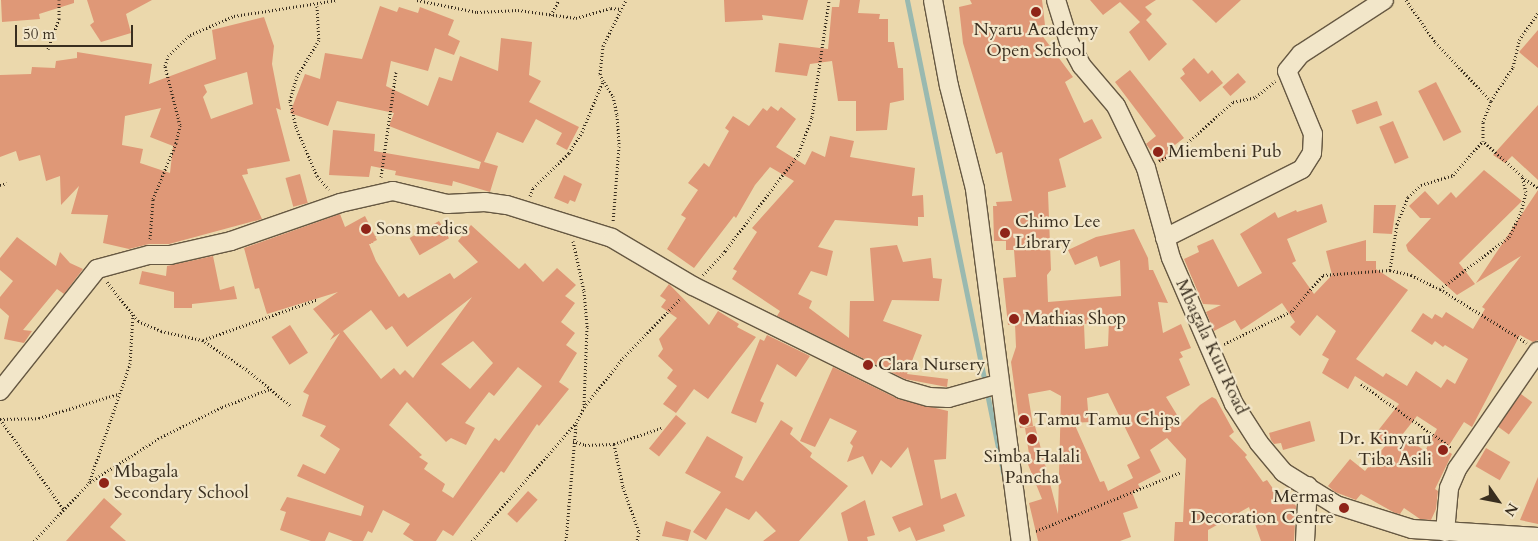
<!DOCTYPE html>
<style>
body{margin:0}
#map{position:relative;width:1538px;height:541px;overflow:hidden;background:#ebd8ac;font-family:Cardo,serif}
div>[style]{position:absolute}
.stream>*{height:5px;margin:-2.5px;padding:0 2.5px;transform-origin:2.5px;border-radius:2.5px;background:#99b9b0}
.building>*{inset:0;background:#df9877;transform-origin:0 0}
.path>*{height:3px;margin-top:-1.5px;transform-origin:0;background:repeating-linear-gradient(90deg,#392e1f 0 1px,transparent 0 3.5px)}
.roads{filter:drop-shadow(1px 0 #665842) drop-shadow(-1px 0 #665842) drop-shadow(0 1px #665842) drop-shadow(0 -1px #665842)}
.minor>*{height:18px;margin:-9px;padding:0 9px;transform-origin:9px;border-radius:9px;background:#f2e6c9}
.dots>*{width:14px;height:14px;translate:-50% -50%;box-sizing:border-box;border:2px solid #f2e6c9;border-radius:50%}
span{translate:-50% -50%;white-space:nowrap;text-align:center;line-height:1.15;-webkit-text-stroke:4.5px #f2e6c9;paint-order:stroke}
.poi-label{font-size:18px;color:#392e1f}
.left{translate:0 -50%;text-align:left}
.right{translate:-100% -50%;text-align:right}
.street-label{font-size:18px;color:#392e1f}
.north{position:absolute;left:1473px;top:476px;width:50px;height:50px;-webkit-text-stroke:4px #f2e6c9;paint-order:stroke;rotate:123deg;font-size:14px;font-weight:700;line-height:20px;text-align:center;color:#392e1f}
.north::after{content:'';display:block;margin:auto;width:18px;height:22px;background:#392e1f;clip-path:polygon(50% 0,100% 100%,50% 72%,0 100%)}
.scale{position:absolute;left:15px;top:25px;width:118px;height:22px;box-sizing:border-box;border:2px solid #392e1f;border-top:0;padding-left:6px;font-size:15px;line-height:18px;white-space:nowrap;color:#392e1f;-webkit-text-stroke:4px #f2e6c9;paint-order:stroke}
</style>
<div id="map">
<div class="stream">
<i style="left:907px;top:0;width:487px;rotate:78.5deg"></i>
</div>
<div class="building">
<i style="clip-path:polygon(1px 0,74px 0,74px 3px,39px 14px,40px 19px,2px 22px)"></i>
<i style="clip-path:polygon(87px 0,152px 0,126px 14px,131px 33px,101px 42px,90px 25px,94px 22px)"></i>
<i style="clip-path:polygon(724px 0,808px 0,803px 20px,762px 15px,763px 20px,725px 22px)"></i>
<i style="clip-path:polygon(840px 0,860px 0,858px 13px,880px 14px,879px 19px,888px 19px,888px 42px,894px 42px,898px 68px,903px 68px,904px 100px,890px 103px,887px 130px,856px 131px,856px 101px,838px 101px,832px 61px,810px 64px,807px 76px,775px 72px,779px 43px,828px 49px,832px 7px,839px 7px)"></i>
<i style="clip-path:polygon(evenodd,970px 0,1042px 0,1045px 25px,1035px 26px,1073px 77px,1065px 82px,1084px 123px,1092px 119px,1102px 138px,1059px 159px,1066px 187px,1048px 192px,1051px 270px,1047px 275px,1048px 302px,1121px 296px,1120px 260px,1100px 267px,1097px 256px,1075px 265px,1068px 250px,1096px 237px,1134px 229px,1148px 258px,1149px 270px,1153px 270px,1168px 303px,1158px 302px,1163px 333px,1181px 324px,1191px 348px,1180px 352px,1183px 357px,1179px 359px,1190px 385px,1166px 397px,1182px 423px,1200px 405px,1212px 397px,1216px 399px,1234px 432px,1229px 436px,1247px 455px,1245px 457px,1263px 482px,1267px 480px,1276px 493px,1280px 491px,1287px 504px,1292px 501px,1296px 506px,1294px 541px,1261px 541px,1249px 507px,1208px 530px,1208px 541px,1174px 541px,1175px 522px,1183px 522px,1186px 459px,1167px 438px,1150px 450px,1161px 472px,1138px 484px,1140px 488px,1132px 492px,1138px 508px,1123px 513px,1131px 537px,1120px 541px,1038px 541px,1029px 503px,1042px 499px,1025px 457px,1029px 454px,1025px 428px,1035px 426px,1058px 514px,1061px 396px,1050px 390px,1028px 394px,1033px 426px,1020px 428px,1011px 362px,1016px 347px,1015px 324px,1008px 325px,1003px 278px,1016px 277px,1014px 250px,1006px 250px,1006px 241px,994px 241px,993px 206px,997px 206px,996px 202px,1012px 201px,1002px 152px,996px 154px,963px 43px,959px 7px,972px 4px,970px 0,1109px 321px,1108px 346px,1085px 349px,1084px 324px,1109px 321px,970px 0,1108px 393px,1140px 458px,1127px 465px,1133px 478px,1108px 491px,1104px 481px,1100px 482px,1074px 423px,1089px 422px,1087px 398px,1108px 393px)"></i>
<i style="clip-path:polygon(1090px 0,1156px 0,1145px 7px,1152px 14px,1146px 20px,1167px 44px,1149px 61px,1129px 32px,1140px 22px,1120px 2px,1103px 15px)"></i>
<i style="clip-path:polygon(1192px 0,1241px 0,1216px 23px)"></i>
<i style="clip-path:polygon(380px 6px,397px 12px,399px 7px,418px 13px,420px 7px,454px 20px,448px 35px,460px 41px,454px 55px,435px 48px,428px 71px,391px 61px,386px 86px,428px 106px,439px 77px,452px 81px,460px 56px,498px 71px,501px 38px,532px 42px,529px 75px,541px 81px,529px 102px,579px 127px,567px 150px,556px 144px,562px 133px,536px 119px,523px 143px,497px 132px,484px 162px,498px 166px,490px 192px,453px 181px,452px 186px,395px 175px,396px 171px,371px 166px,369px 177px,329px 175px,333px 130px,375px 134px,374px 151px,479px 169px,481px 162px,389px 126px,394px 113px,337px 101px,328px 126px,290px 113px,305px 74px,320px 79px,325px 53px,362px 59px)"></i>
<i style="clip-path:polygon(evenodd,264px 17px,274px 46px,272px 64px,281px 110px,276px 108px,290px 161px,247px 169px,248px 174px,242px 175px,262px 219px,169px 244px,149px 244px,129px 249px,103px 243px,108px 215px,71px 214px,79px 186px,61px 205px,60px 176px,46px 181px,40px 155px,19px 161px,16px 151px,0 157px,0 75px,31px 74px,32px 67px,55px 68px,56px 61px,77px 58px,77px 52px,152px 64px,149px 84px,216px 59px,212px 30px,264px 17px,247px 72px,253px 104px,211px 119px,203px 97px,207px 92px,204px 85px,247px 72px,264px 17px,161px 108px,150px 137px,173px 146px,170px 173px,140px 163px,143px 149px,122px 145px,125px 116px,161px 108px)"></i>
<i style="clip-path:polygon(1538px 30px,1538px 68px,1519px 52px)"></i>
<i style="clip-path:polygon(1194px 58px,1208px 74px,1212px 70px,1223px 83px,1200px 102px,1180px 78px,1185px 74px,1182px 69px)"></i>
<i style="clip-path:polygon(1130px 70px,1184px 138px,1167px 151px,1170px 154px,1160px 162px,1146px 144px,1156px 136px,1115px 82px)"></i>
<i style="left:1238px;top:73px;width:12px;height:21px;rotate:48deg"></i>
<i style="left:1436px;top:82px;width:56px;height:20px;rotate:63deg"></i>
<i style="left:1377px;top:101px;width:15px;height:27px;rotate:70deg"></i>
<i style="clip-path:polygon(1538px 105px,1538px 180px,1512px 156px,1505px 163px,1493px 155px)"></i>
<i style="clip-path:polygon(771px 106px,778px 111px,781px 107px,796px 119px,776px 147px,805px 165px,812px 151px,825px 157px,830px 136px,854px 141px,850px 157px,915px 168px,912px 196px,923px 195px,924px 217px,918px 217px,918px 226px,835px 220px,818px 247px,833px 251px,827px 276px,811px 271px,798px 294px,812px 301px,809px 308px,849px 338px,850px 301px,874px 301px,870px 248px,897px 245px,903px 262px,931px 258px,933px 278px,942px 279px,939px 301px,892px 300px,883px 321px,922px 335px,907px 374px,948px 379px,947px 387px,905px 379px,777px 316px,780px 311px,732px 279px,737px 271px,733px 269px,757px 232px,752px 228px,794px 181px,770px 167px,755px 185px,736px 218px,734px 216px,694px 268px,667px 249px,686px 218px,681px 215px,698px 190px,688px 183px,704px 163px,709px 167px,729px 131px,725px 128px,733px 116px,749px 126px,763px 108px,767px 111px)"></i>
<i style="left:1393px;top:121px;width:40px;height:15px;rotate:67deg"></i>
<i style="clip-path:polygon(1484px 170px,1522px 201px,1459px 263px,1475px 284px,1457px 295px,1408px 251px,1406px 245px,1431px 218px,1420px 218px,1409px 206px,1425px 191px,1438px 205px,1451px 192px,1456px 198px)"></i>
<i style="left:300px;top:174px;width:30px;height:15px;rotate:75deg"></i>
<i style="clip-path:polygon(564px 175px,582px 184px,575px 202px,570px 200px,568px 204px,554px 198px)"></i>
<i style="clip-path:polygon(evenodd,1538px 190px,1538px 340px,1533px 342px,1520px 335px,1472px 427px,1464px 422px,1446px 450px,1452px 454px,1435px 489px,1438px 491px,1436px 509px,1431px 520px,1420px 519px,1404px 508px,1400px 514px,1395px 513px,1361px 494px,1356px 500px,1335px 492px,1328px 486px,1350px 459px,1365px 471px,1385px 446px,1373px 437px,1399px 404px,1355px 376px,1348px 389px,1322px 373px,1329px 359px,1322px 355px,1336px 331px,1317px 315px,1300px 336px,1290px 327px,1295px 322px,1282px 303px,1241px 330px,1235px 320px,1214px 331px,1206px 312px,1221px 305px,1203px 304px,1184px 259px,1199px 252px,1197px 246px,1213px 239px,1238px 287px,1262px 273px,1240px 234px,1275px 212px,1278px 218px,1296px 210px,1297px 212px,1322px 204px,1327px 222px,1287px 239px,1296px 261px,1292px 263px,1314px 294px,1332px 275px,1326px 251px,1366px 240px,1366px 261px,1376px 261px,1376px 269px,1408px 290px,1356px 359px,1383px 377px,1386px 373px,1407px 386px,1416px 371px,1441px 388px,1447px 379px,1455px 384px,1468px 359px,1445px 345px,1443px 347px,1435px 341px,1432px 345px,1411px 331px,1423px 313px,1432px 319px,1435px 314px,1442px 318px,1446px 312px,1473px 329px,1485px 309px,1482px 307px,1521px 256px,1476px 283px,1538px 190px,1417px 416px,1437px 429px,1425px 451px,1402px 435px,1417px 416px)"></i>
<i style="clip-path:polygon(1374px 205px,1396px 205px,1392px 234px,1373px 233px)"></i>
<i style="clip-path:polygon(evenodd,340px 214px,345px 227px,365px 216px,377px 240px,369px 244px,376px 261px,399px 297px,404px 293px,408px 298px,450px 273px,454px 279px,478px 262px,458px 241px,471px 225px,519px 269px,525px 263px,543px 282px,557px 268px,576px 285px,565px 296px,575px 303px,561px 322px,575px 333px,566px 345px,577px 353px,559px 382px,569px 389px,539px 426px,537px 424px,504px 473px,501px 471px,453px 536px,443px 530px,436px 541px,414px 541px,403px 534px,410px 524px,383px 510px,372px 533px,368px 531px,363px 541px,353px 541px,329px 532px,325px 541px,311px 541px,280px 530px,286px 512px,280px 510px,287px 497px,361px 516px,364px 506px,297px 476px,303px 464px,325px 474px,340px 449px,320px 436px,326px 426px,302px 416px,309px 395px,303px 392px,340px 333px,330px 340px,334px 334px,313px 309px,338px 292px,267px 314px,259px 288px,255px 289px,244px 248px,340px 214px,472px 297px,413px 378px,405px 370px,400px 375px,394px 368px,381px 379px,343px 331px,371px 310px,386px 330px,392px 326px,407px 347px,472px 297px,340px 214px,473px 341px,493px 363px,470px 389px,441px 364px,473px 341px,340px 214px,518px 367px,542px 386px,499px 441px,495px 438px,453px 498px,442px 491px,445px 484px,424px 469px,428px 463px,419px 457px,422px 455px,389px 425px,407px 402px,446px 442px,451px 438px,466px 445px,475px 428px,465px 423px,489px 392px,494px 396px,518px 367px)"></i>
<i style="left:439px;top:221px;width:20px;height:34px;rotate:60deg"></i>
<i style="clip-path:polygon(17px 237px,56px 266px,60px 252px,70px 263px,83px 269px,64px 294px,57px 289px,23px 330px,32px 331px,24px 343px,4px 339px,9px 316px,0 308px,0 297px,13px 281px,0 270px,0 258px)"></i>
<i style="clip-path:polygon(213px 256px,220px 290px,234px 286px,237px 299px,192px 304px,192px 308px,174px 308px,174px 292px,139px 284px,142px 271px,166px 276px,167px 266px)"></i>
<i style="clip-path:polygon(669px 284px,709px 325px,718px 311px,739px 324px,737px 327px,756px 337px,708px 399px,694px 389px,676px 413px,663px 404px,677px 386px,667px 378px,673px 370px,658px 356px,663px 349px,659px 339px,677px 318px,661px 307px,666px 300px,660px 296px)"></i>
<i style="left:290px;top:325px;width:33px;height:22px;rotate:57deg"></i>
<i style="clip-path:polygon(767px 335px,810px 356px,796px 377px,777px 364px,760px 401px,764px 403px,756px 423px,731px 413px,760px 339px,764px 341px)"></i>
<i style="clip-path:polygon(833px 367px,898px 399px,948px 411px,946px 459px,934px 460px,941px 499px,956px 493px,965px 516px,943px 525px,945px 531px,916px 541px,910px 527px,899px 532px,892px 517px,923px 505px,908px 447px,891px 468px,881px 460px,872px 475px,863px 456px,847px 462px,853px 446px,850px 443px,857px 431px,830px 418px,815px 447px,800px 441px)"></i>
<i style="left:1521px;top:394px;width:14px;height:40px;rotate:36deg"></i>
<i style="left:676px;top:415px;width:13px;height:43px;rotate:39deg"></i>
<i style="clip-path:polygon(781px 420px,793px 428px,790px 434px,812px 453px,810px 457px,848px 486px,799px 541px,763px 541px,776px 531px,756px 511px,749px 520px,726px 508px,706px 540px,693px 532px,721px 492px,685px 473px,707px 436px,743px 457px,735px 477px,743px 481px)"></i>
<i style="clip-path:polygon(1310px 421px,1315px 441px,1283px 450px,1281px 443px,1274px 444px,1271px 440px,1269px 433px)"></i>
<i style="left:1486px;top:448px;width:28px;height:21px;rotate:30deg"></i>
<i style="clip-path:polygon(1538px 477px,1538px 524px,1520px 520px)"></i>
<i style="left:528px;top:491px;width:13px;height:31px;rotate:42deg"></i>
<i style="clip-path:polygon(104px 498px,122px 514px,110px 527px,126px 541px,66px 541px)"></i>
<i style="clip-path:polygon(865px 500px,875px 535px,867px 537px,868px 541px,848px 541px,841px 513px)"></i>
<i style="clip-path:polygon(666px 521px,691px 530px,688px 541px,662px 536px)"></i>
</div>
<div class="path">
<i style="left:417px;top:0;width:61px;rotate:11.3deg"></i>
<i style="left:477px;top:12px;width:41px;rotate:-2.8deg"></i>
<i style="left:518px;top:10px;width:59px;rotate:7.9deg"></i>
<i style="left:576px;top:18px;width:36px;rotate:-16deg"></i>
<i style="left:611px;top:8px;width:10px;rotate:6deg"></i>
<i style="left:1406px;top:0;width:51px;rotate:55.4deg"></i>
<i style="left:1435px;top:42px;width:81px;rotate:46.5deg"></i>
<i style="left:317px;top:6px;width:34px;rotate:87deg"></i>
<i style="left:319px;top:40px;width:42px;rotate:121.4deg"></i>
<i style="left:297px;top:76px;width:26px;rotate:106deg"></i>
<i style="left:290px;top:101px;width:27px;rotate:77deg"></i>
<i style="left:296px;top:127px;width:53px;rotate:66.8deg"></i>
<i style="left:317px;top:176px;width:18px;rotate:49deg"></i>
<i style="left:551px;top:15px;width:17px;rotate:-62deg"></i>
<i style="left:48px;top:49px;width:33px;rotate:-70deg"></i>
<i style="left:59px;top:18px;width:18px;rotate:-90deg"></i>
<i style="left:604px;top:82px;width:17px;rotate:57deg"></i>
<i style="left:613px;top:96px;width:19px;rotate:78deg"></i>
<i style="left:617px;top:115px;width:31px;rotate:86deg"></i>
<i style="left:619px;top:146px;width:76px;rotate:94.5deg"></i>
<i style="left:1159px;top:161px;width:20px;rotate:-27deg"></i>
<i style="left:1177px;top:152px;width:75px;rotate:-41.8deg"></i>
<i style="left:1233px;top:102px;width:24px;rotate:-12deg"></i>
<i style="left:1256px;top:97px;width:25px;rotate:-40deg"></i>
<i style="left:381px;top:177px;width:106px;rotate:-81.9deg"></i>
<i style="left:1522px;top:177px;width:19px;rotate:35deg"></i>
<i style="left:0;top:185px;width:7px;rotate:-16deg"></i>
<i style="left:530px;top:196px;width:9px;rotate:-69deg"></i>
<i style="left:533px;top:188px;width:50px;rotate:-44.2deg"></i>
<i style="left:569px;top:153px;width:25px;rotate:-58deg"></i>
<i style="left:582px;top:132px;width:55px;rotate:-67.6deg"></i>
<i style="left:603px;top:81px;width:8px;rotate:-113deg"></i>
<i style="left:600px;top:74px;width:28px;rotate:-84deg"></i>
<i style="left:603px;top:46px;width:51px;rotate:-63.4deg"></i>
<i style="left:150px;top:239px;width:40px;rotate:-85.7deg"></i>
<i style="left:153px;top:199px;width:61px;rotate:-67.7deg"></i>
<i style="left:176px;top:143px;width:18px;rotate:-77deg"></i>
<i style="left:180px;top:125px;width:61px;rotate:-104.3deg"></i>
<i style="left:165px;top:66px;width:10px;rotate:-73deg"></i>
<i style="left:168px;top:56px;width:30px;rotate:-44deg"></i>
<i style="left:190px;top:35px;width:48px;rotate:-23.4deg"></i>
<i style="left:234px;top:16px;width:104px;rotate:-8.8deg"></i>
<i style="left:573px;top:241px;width:51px;rotate:77.6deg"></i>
<i style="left:584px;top:291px;width:36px;rotate:85deg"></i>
<i style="left:587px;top:327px;width:79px;rotate:92.2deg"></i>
<i style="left:1390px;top:270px;width:47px;rotate:-81.3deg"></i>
<i style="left:1397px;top:224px;width:29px;rotate:-68deg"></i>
<i style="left:1408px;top:197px;width:18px;rotate:-43deg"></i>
<i style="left:1421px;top:185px;width:34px;rotate:-17deg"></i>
<i style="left:1453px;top:175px;width:45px;rotate:-48.6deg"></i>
<i style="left:703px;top:275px;width:33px;rotate:-47deg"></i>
<i style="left:725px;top:251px;width:121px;rotate:-52.8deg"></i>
<i style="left:798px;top:155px;width:40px;rotate:-69.8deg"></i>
<i style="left:812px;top:117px;width:118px;rotate:-81.7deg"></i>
<i style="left:107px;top:282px;width:50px;rotate:51.5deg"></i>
<i style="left:138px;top:321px;width:25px;rotate:23deg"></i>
<i style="left:161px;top:331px;width:42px;rotate:12.4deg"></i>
<i style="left:202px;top:340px;width:53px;rotate:33.4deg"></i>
<i style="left:246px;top:369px;width:58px;rotate:39.4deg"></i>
<i style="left:1440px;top:289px;width:86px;rotate:-37deg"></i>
<i style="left:1509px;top:237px;width:28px;rotate:-64deg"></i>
<i style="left:1521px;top:212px;width:21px;rotate:-76deg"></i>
<i style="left:1526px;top:192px;width:16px;rotate:-104deg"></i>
<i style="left:1522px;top:176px;width:52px;rotate:-138.1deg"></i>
<i style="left:1483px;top:141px;width:19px;rotate:-90deg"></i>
<i style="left:1483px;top:122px;width:22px;rotate:-69deg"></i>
<i style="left:1491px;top:101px;width:40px;rotate:-57.1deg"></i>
<i style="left:1513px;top:67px;width:28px;rotate:-77deg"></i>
<i style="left:1519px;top:40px;width:33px;rotate:-55deg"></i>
<i style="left:203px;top:340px;width:122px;rotate:-19.6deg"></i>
<i style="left:1224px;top:344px;width:76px;rotate:-25.9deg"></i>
<i style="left:1292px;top:311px;width:48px;rotate:-49.3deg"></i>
<i style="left:1323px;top:275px;width:67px;rotate:-4.3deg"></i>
<i style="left:1390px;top:270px;width:22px;rotate:13deg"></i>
<i style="left:1411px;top:275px;width:32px;rotate:26deg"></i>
<i style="left:1440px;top:289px;width:102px;rotate:31.8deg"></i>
<i style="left:1361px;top:384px;width:111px;rotate:35.1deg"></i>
<i style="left:0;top:419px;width:39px;rotate:-1deg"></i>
<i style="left:39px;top:418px;width:83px;rotate:-16.9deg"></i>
<i style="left:0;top:419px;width:111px;rotate:54.9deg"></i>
<i style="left:573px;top:441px;width:13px;rotate:18deg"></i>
<i style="left:585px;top:445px;width:29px;rotate:-2deg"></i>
<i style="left:614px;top:444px;width:50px;rotate:-18.8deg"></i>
<i style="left:614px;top:444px;width:44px;rotate:78.2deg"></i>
<i style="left:623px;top:487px;width:48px;rotate:70.4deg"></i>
<i style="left:639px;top:532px;width:9px;rotate:103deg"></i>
<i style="left:90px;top:482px;width:84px;rotate:-32.4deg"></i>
<i style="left:161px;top:437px;width:68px;rotate:-26.2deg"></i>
<i style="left:222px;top:407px;width:51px;rotate:-20.6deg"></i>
<i style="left:1036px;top:531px;width:157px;rotate:-22.1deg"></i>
<i style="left:34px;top:541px;width:80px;rotate:-46.5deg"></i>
<i style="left:89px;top:483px;width:126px;rotate:-71deg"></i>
<i style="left:130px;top:364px;width:50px;rotate:-86.6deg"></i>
<i style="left:472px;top:541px;width:157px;rotate:-48.6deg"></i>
<i style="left:576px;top:423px;width:18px;rotate:-63deg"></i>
<i style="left:584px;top:407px;width:63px;rotate:-51.5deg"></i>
<i style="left:623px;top:358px;width:83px;rotate:-46deg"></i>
<i style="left:566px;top:541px;width:117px;rotate:-85.1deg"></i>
</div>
<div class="roads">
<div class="minor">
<i style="left:933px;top:0;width:87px;rotate:79.5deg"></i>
<i style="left:949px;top:86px;width:106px;rotate:75.8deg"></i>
<i style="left:975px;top:189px;width:355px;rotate:82.6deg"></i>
<i style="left:1056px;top:0;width:44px;rotate:72.8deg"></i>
<i style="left:1069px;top:42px;width:27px;rotate:62deg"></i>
<i style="left:1082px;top:66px;width:52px;rotate:49.6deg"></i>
<i style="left:1116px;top:106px;width:69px;rotate:64.2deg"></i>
<i style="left:1146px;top:168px;width:93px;rotate:74.5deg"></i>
<i style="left:1171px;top:258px;width:159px;rotate:66.7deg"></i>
<i style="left:1234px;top:404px;width:46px;rotate:57.3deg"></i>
<i style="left:1259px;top:443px;width:38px;rotate:50deg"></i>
<i style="left:1283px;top:472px;width:62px;rotate:31.9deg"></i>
<i style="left:1336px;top:505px;width:80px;rotate:17.5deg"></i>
<i style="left:1412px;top:529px;width:126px;rotate:3.6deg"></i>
<i style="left:1165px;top:238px;width:153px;rotate:-26.7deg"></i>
<i style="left:1302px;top:169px;width:19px;rotate:-58deg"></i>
<i style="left:1312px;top:153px;width:19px;rotate:-87deg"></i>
<i style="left:1313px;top:134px;width:68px;rotate:-112.4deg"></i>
<i style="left:1287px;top:71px;width:22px;rotate:-51deg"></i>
<i style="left:1301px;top:54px;width:99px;rotate:-33deg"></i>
<i style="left:0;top:391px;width:156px;rotate:-51.5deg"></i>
<i style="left:97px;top:269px;width:54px;rotate:-15.1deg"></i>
<i style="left:149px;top:255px;width:21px"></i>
<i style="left:170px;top:255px;width:63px;rotate:-12.9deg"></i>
<i style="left:231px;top:241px;width:115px;rotate:-19.2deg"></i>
<i style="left:340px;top:203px;width:54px;rotate:-12.8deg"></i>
<i style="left:393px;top:191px;width:56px;rotate:13.5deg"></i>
<i style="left:447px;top:204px;width:38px;rotate:-3deg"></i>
<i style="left:485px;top:202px;width:22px;rotate:8deg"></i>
<i style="left:507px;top:205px;width:110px;rotate:17.4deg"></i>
<i style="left:612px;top:238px;width:94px;rotate:30.7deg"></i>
<i style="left:693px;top:286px;width:232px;rotate:26.3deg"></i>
<i style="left:901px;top:389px;width:29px;rotate:16deg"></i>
<i style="left:929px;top:397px;width:19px;rotate:3deg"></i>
<i style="left:948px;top:398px;width:52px;rotate:-15.6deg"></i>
<i style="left:1445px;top:532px;width:44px;rotate:-84.8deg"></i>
<i style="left:1449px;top:488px;width:21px;rotate:-67deg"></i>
<i style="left:1457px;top:469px;width:143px;rotate:-55.5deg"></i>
<i style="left:1305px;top:541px;width:55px;rotate:-86.9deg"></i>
</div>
</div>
<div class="dots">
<i style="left:1036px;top:12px;background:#8f2418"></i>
<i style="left:1158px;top:152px;background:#8f2418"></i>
<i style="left:366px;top:229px;background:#8f2418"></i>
<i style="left:1005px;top:233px;background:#8f2418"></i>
<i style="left:1014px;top:319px;background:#8f2418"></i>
<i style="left:868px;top:365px;background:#8f2418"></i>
<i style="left:1024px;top:420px;background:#8f2418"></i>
<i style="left:1032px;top:439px;background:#8f2418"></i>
<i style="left:1443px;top:450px;background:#8f2418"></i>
<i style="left:104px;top:483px;background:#8f2418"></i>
<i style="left:1344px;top:508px;background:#8f2418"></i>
</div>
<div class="poi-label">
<span style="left:1036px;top:41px">Nyaru Academy<br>Open School</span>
<span class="left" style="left:1168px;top:152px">Miembeni Pub</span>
<span class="left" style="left:1015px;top:233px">Chimo Lee<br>Library</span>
<span class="left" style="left:376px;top:229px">Sons medics</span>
<span class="left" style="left:1024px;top:319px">Mathias Shop</span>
<span class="left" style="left:878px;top:365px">Clara Nursery</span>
<span class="left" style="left:1034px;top:420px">Tamu Tamu Chips</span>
<span class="right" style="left:1432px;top:450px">Dr. Kinyaru<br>Tiba Asili</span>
<span style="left:1032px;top:468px">Simba Halali<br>Pancha</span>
<span class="left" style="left:114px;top:483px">Mbagala<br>Secondary School</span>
<span class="right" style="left:1334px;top:508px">Mermas<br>Decoration Centre</span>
</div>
<div class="street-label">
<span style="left:1211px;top:347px;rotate:65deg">Mbagala Kuu Road</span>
</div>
<div class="north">N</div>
<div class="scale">50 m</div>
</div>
